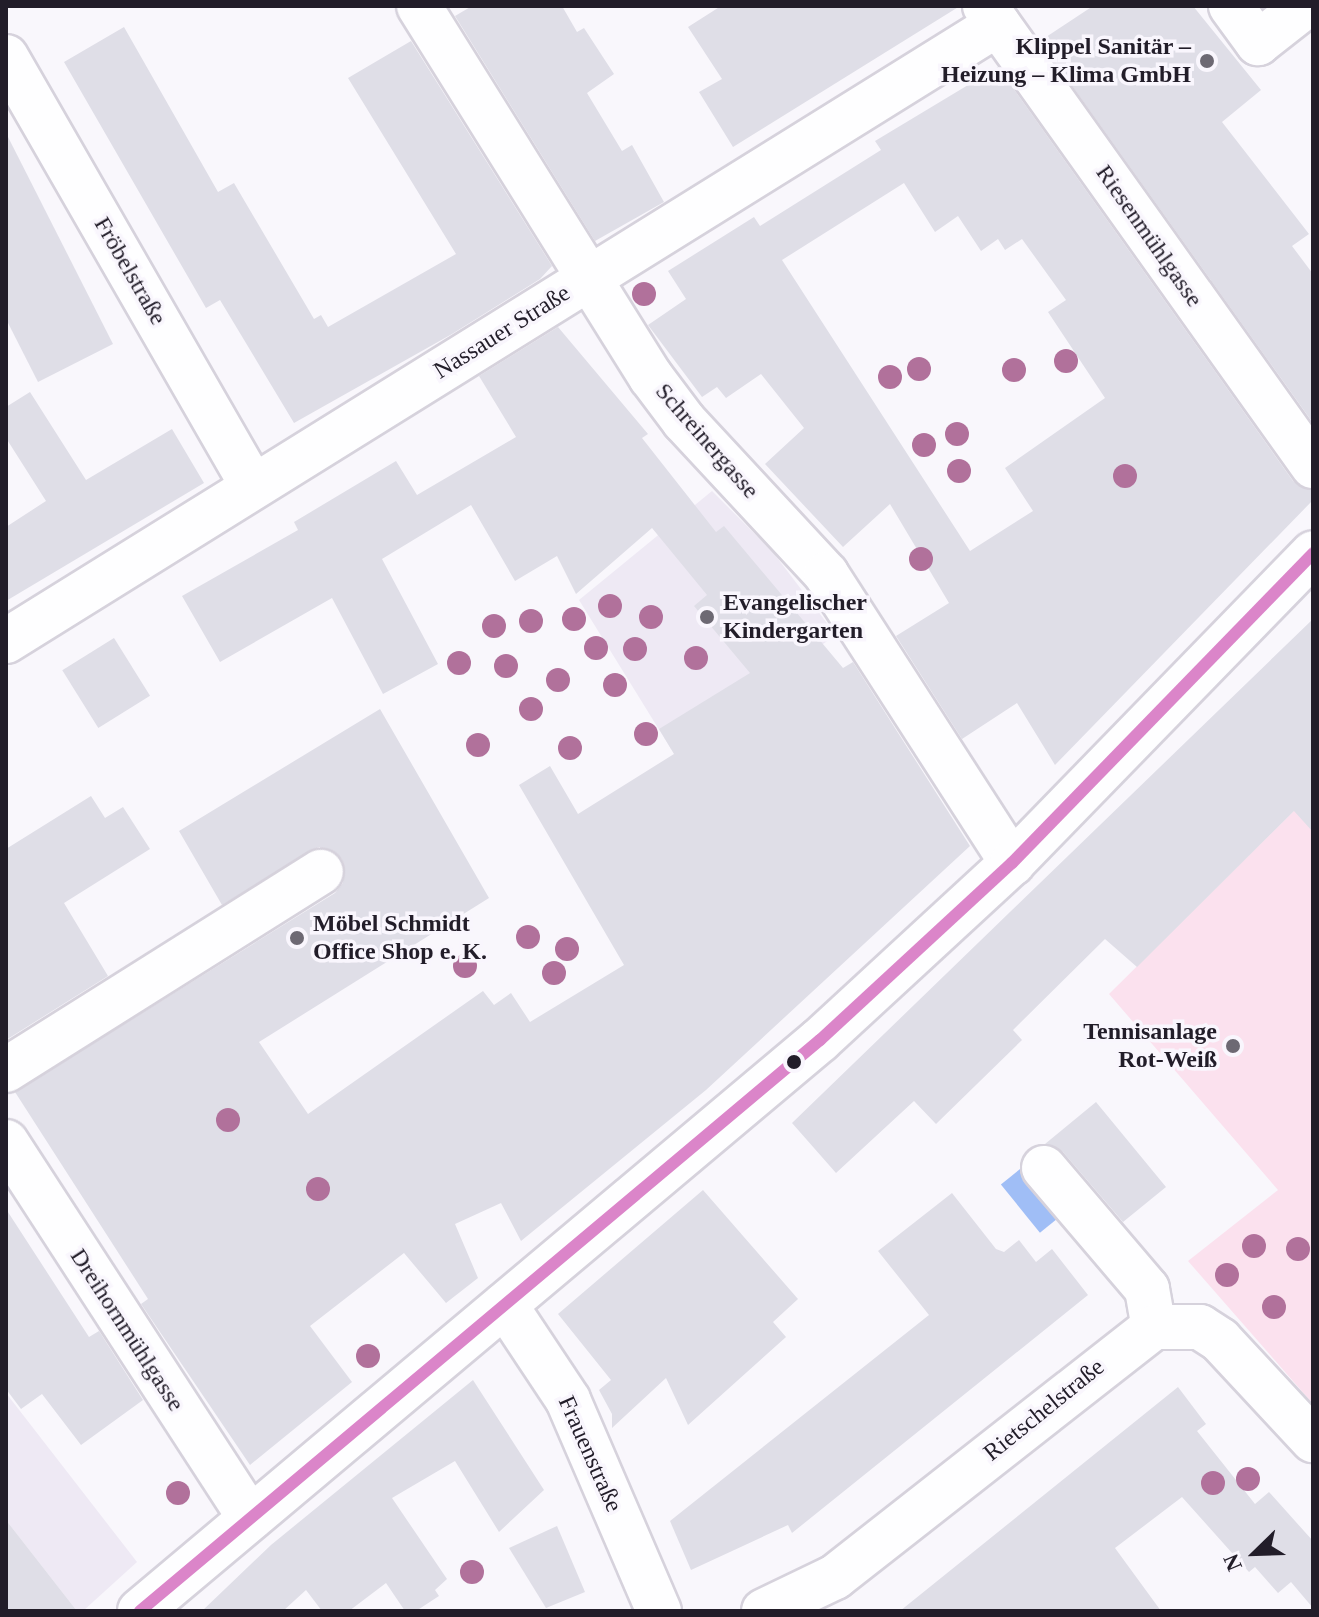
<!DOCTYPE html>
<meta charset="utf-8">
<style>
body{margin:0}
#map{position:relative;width:1319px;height:1617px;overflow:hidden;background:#f9f7fc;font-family:"Times New Roman",serif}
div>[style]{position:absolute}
.built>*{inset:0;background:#eee9f4}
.green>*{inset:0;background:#fbe1ee}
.water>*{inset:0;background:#a0bef6;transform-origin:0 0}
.building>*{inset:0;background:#dfdee7;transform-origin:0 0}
.roads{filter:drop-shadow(2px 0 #d6d2dc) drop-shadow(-2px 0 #d6d2dc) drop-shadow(0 2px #d6d2dc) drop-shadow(0 -2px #d6d2dc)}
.minor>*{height:44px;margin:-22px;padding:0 22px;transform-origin:22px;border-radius:22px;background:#fefeff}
.bus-1>*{height:12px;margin:-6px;padding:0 6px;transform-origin:6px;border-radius:6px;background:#db85c9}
.trees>*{width:24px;height:24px;margin:-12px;border-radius:50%;background:#b1719b}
.dots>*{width:22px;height:22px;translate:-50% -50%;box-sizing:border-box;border:4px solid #f9f6fd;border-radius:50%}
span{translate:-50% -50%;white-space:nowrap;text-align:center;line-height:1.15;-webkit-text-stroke:7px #f9f6fd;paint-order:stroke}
.poi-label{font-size:24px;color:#221d29;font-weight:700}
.right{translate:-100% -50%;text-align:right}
.left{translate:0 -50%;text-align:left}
.street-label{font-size:24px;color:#221d29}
.frame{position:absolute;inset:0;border:8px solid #221d29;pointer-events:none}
.north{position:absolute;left:1215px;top:1513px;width:80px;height:80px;-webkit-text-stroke:6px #f9f6fd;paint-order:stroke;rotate:247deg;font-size:22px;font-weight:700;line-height:32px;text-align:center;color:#221d29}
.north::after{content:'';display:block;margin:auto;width:28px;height:36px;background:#221d29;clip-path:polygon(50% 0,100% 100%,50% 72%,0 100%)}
</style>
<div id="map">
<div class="built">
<i style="clip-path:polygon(712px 491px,772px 551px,836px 635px,671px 749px,579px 600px)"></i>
<i style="clip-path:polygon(6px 1393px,137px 1562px,83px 1611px,77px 1611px,6px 1520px)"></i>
</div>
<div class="green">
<i style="clip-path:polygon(1313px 792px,1313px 1404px,1188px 1261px,1278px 1190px,1109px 994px)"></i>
</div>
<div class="water">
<i style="left:1025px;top:1165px;width:62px;height:31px;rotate:51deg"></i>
</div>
<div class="building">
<i style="clip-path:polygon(472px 6px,562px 6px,577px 32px,584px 28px,614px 74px,587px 93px,622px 151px,632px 145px,664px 202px,595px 241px,455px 16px)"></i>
<i style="clip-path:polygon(721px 6px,960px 6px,733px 147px,699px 92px,722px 79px,688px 27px)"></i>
<i style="clip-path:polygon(1093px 6px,1193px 6px,1261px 90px,1222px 122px,1309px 234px,1292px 246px,1313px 274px,1313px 423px,1040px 41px)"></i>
<i style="clip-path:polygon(124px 27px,218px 192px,234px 183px,314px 319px,321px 315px,328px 327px,456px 254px,348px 78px,411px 41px,552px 266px,540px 279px,452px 334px,294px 423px,220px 300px,206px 308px,64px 62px)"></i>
<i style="clip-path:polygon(evenodd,998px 67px,1293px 481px,1313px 491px,1313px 500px,1055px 765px,1017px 703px,962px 739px,896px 636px,949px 603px,890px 504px,843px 547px,765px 464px,804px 428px,761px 374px,726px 398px,717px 387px,702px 397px,648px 325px,686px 299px,668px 271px,754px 217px,760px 226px,881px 150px,875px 141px,998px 67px,904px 183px,935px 232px,958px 216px,981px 251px,998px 239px,1005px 250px,1022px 239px,1066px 300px,1048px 312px,1105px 398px,1005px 468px,1033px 511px,970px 551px,782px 260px,904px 183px)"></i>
<i style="clip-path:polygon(6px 133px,113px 344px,38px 382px,6px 319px)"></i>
<i style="clip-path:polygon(558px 327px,648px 434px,642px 438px,716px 532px,724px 526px,843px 668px,853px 662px,970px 846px,706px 1090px,521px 1241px,501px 1203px,455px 1224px,478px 1278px,446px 1303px,404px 1253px,310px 1326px,352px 1382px,250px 1465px,141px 1304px,148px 1299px,15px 1092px,335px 893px,343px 883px,342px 859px,319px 847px,222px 905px,179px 831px,380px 709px,489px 898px,259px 1042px,308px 1114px,483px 991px,494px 1005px,511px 993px,530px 1022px,624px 965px,519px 785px,550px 766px,578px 814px,674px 754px,659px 729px,750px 673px,694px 606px,707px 595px,652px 528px,576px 594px,557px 556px,515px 581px,471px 505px,382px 559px,438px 664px,383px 694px,332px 598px,220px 662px,182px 596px,298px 530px,294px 522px,396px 461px,417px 495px,516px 437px,479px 376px)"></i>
<i style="clip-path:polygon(30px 392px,86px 480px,172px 429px,204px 483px,6px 601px,6px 527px,46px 501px,6px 438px,6px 407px)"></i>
<i style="clip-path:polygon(1313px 619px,1313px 832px,1294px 811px,1137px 967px,1105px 939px,1013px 1030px,1022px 1040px,936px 1124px,914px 1101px,836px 1173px,792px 1123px)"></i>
<i style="left:114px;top:638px;width:68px;height:61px;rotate:58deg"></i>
<i style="clip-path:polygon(91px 796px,105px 818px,123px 807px,150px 849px,64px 903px,108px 976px,6px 1040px,6px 849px)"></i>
<i style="clip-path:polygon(1096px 1102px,1166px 1187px,1123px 1222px,1063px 1152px,1045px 1144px)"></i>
<i style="clip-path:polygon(703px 1190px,798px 1299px,773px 1322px,786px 1337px,688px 1425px,666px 1378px,612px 1428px,612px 1414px,599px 1390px,611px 1380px,558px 1314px)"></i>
<i style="clip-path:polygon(952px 1193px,996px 1249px,1004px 1252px,1019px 1240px,1036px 1262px,1052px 1249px,1088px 1295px,792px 1533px,788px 1525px,691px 1570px,670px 1521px,929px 1315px,878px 1251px)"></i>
<i style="clip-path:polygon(6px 1209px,89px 1337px,99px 1331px,143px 1400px,81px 1445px,42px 1394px,21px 1409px,6px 1389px)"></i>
<i style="clip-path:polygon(473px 1380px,544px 1490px,499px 1532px,455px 1461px,392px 1498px,447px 1579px,435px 1590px,439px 1596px,416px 1611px,405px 1611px,386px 1583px,349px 1611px,322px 1611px,306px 1590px,283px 1611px,202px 1611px,271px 1545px)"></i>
<i style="clip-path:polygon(1178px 1387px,1206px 1424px,1197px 1431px,1255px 1504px,1269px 1492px,1313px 1541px,1313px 1608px,1291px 1582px,1278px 1593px,1255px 1567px,1249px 1572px,1182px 1497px,1115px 1548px,1161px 1611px,900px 1611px)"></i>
<i style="clip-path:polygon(6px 1520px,77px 1611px,6px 1611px)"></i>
<i style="clip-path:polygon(557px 1526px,585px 1592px,546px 1608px,509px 1548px)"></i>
</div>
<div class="roads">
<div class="minor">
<i style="left:419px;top:6px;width:438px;rotate:58deg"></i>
<i style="left:651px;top:377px;width:55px;rotate:53.1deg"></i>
<i style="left:684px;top:421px;width:209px;rotate:47.1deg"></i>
<i style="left:826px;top:574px;width:344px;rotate:57.2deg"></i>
<i style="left:985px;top:6px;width:565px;rotate:54.51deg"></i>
<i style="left:1231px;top:6px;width:46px;rotate:53.9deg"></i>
<i style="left:1258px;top:43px;width:60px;rotate:-38.2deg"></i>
<i style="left:6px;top:57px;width:495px;rotate:60.1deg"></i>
<i style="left:6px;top:641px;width:1168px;rotate:-31.88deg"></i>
<i style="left:6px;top:1070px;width:372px;rotate:-32.2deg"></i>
<i style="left:6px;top:1142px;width:448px;rotate:57deg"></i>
<i style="left:1044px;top:1168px;width:159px;rotate:49.6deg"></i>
<i style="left:1147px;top:1289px;width:39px;rotate:80deg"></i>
<i style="left:505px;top:1305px;width:114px;rotate:56.4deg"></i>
<i style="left:568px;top:1400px;width:230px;rotate:66.7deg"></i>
<i style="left:140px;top:1611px;width:888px;rotate:-40.02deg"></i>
<i style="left:820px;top:1040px;width:261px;rotate:-42.7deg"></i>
<i style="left:1012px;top:863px;width:432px;rotate:-45.8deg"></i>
<i style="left:764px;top:1611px;width:79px;rotate:-25.6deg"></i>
<i style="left:835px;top:1577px;width:405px;rotate:-38.1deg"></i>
<i style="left:1154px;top:1327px;width:46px"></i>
<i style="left:1200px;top:1327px;width:24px;rotate:33deg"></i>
<i style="left:1220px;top:1340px;width:137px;rotate:47.1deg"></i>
</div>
</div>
<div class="bus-1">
<i style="left:140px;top:1611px;width:888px;rotate:-40.02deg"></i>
<i style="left:820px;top:1040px;width:261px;rotate:-42.7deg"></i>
<i style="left:1012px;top:863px;width:432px;rotate:-45.8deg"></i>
</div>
<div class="trees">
<i style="left:644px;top:294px"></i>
<i style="left:1066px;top:361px"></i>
<i style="left:919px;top:369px"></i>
<i style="left:1014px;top:370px"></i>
<i style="left:890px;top:377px"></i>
<i style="left:957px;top:434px"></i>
<i style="left:924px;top:445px"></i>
<i style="left:959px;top:471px"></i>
<i style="left:1125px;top:476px"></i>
<i style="left:921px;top:559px"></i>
<i style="left:610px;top:606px"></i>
<i style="left:651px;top:617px"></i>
<i style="left:574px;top:619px"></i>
<i style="left:531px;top:621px"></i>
<i style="left:494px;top:626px"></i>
<i style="left:596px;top:648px"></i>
<i style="left:635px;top:649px"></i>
<i style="left:696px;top:658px"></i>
<i style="left:459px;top:663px"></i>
<i style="left:506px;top:666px"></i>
<i style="left:558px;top:680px"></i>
<i style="left:615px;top:685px"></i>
<i style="left:531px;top:709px"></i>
<i style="left:646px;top:734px"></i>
<i style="left:478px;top:745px"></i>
<i style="left:570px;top:748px"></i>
<i style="left:528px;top:937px"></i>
<i style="left:567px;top:949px"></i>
<i style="left:465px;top:966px"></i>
<i style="left:554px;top:973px"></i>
<i style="left:228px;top:1120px"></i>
<i style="left:318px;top:1189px"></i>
<i style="left:1254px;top:1246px"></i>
<i style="left:1298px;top:1249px"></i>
<i style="left:1227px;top:1275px"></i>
<i style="left:1274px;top:1307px"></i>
<i style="left:368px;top:1356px"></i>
<i style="left:1248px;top:1479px"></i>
<i style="left:1213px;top:1483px"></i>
<i style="left:178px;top:1493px"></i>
<i style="left:472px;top:1572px"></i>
</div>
<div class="dots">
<i style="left:1207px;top:61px;background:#6d6973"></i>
<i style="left:707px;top:617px;background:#6d6973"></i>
<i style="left:297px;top:938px;background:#6d6973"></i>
<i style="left:1233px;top:1046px;background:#6d6973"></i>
<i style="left:794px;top:1062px;background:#221d29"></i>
</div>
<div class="poi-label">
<span class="right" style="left:1191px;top:61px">Klippel Sanitär –<br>Heizung – Klima GmbH</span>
<span class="left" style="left:723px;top:617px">Evangelischer<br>Kindergarten</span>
<span class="left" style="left:313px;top:938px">Möbel Schmidt<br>Office Shop e. K.</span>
<span class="right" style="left:1217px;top:1046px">Tennisanlage<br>Rot-Weiß</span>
</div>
<div class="street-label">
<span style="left:1149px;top:236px;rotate:55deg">Riesenmühlgasse</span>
<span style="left:130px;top:271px;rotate:60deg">Fröbelstraße</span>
<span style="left:502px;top:332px;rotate:-32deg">Nassauer Straße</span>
<span style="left:707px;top:441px;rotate:49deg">Schreinergasse</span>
<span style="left:127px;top:1330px;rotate:57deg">Dreihornmühlgasse</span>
<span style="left:1044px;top:1410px;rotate:-39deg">Rietschelstraße</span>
<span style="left:590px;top:1454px;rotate:66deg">Frauenstraße</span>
</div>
<div class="frame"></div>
<div class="north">N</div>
</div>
